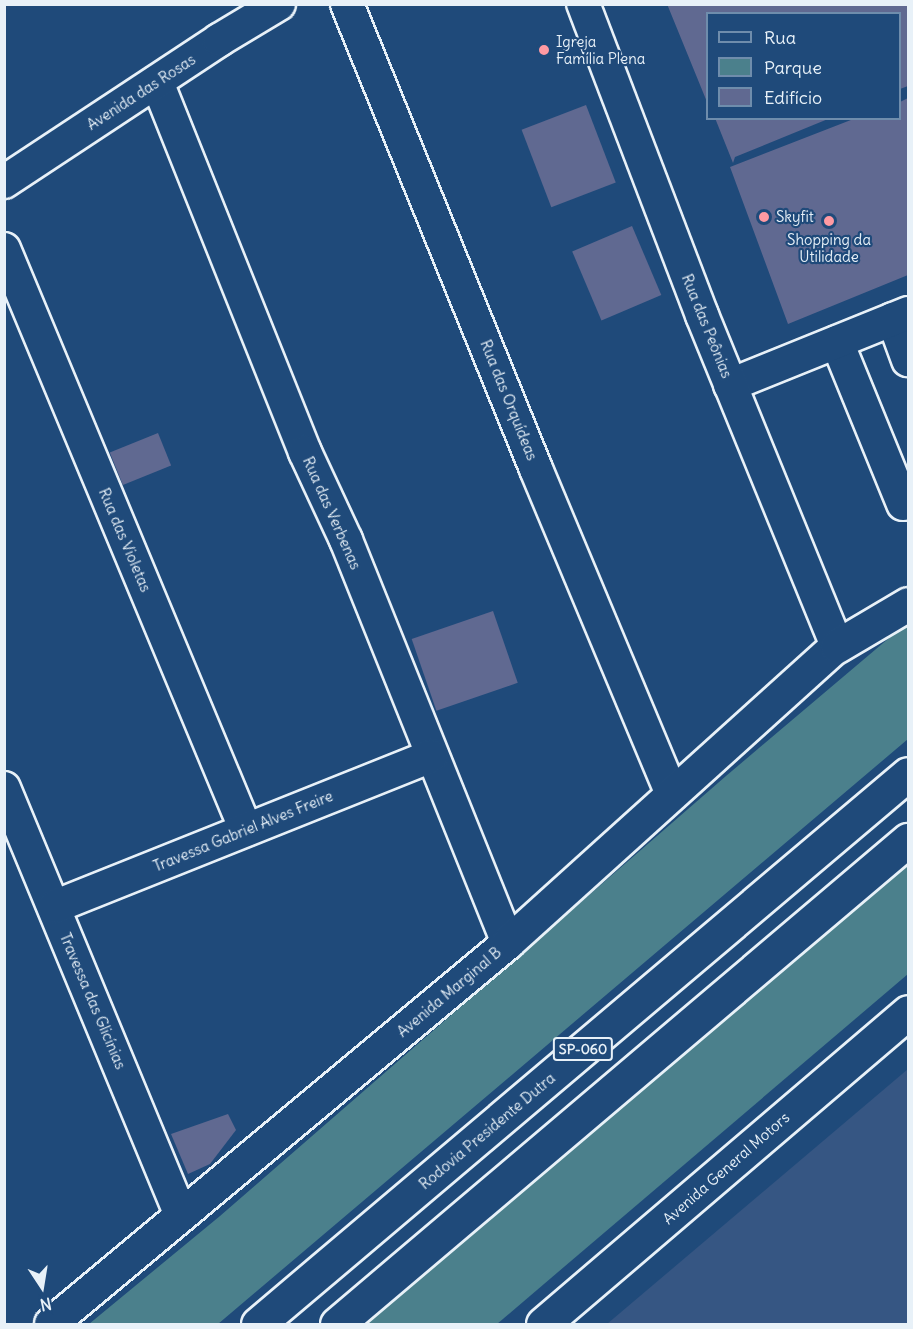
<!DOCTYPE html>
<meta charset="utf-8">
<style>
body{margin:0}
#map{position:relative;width:913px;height:1329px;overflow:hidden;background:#1f4a7a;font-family:Delius,sans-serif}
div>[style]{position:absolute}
.built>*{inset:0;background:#365683}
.green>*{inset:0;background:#4b808c}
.building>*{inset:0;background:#606991;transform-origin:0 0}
.roads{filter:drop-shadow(2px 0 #e8f1f8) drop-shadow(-2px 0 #e8f1f8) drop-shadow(0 2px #e8f1f8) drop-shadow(0 -2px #e8f1f8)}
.minor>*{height:32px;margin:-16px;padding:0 16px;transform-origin:16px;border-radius:16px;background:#1f4a7a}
.major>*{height:33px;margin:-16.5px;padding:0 16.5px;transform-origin:16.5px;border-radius:16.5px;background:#1f4a7a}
.highway>*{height:33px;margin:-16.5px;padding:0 16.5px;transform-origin:16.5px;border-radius:16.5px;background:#1f4a7a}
.dots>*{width:16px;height:16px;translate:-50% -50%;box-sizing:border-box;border:3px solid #1f4a7a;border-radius:50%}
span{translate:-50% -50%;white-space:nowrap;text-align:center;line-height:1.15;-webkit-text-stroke:4.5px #1f4a7a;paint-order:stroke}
.shield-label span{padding:2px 4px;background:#1f4a7a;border:2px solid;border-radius:4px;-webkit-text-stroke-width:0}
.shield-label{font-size:14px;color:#e8f1f8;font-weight:700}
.poi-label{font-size:15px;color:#e8f1f8}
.left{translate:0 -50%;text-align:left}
.street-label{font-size:15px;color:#e8f1f8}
.frame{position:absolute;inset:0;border:6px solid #e8f1f8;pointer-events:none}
.legend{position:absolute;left:706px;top:12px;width:195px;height:108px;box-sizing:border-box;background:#1f4a7a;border:2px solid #6f8dac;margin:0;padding:8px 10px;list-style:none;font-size:18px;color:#e8f1f8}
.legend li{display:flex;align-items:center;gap:12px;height:30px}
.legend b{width:30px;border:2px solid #6f8dac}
.north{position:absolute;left:12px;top:1257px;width:60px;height:60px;-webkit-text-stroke:4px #1f4a7a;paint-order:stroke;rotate:168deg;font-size:16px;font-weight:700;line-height:24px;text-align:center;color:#e8f1f8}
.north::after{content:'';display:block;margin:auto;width:21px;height:27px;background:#e8f1f8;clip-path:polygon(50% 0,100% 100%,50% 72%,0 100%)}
</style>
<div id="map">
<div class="built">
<i style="clip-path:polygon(908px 1069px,908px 1324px,607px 1324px)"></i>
</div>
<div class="green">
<i style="clip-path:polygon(908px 622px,908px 739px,218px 1324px,89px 1324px,220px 1216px,726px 776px)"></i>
<i style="clip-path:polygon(908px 862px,908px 974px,497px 1324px,363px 1324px)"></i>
</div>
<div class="building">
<i style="clip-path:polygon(667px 4px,908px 4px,908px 86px,900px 89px,900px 14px,708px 14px,707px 102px)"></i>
<i style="clip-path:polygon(908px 98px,908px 275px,788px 324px,730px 167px,856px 118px,900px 118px,900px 102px)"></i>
<i style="left:586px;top:105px;width:83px;height:69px;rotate:69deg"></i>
<i style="clip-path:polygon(715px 118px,828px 118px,828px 119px,735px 157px,733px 163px)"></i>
<i style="left:632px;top:226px;width:75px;height:65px;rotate:67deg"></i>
<i style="left:158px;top:433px;width:35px;height:52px;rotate:68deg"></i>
<i style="left:493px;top:611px;width:76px;height:86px;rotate:71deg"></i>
<i style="clip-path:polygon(228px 1114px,236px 1130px,210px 1164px,188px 1174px,171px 1134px)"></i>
</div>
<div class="roads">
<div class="minor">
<i style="left:347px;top:4px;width:502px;rotate:67.88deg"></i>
<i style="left:536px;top:469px;width:352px;rotate:67.3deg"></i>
<i style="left:157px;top:82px;width:399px;rotate:68.2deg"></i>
<i style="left:305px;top:452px;width:97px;rotate:65deg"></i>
<i style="left:346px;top:540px;width:434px;rotate:68.1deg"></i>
<i style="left:4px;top:182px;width:258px;rotate:-33.4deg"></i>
<i style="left:219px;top:40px;width:70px;rotate:-31deg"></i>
<i style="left:4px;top:249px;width:629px;rotate:67.39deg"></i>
<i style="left:893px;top:319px;width:44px;rotate:69.9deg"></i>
<i style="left:837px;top:342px;width:175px;rotate:67.8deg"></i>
<i style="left:730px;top:385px;width:192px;rotate:-22deg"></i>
<i style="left:4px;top:788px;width:462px;rotate:67.5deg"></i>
<i style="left:54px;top:907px;width:407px;rotate:-21.8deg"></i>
<i style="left:51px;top:1324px;width:595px;rotate:-39.82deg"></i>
<i style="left:508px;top:943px;width:443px;rotate:-42.1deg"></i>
<i style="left:837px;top:646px;width:357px;rotate:-112.2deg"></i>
<i style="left:702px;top:315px;width:333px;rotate:-110.9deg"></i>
</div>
<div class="major">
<i style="left:543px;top:1324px;width:480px;rotate:-40.5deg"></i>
</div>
<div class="highway">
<i style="left:837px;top:646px;width:82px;rotate:-30.6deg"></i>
<i style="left:258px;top:1324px;width:851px;rotate:-40.24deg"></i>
<i style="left:337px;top:1324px;width:749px;rotate:-40.29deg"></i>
</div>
</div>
<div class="dots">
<i style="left:544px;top:50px;background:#ff9aa2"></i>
<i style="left:764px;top:217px;background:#ff9aa2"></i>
<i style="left:829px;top:221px;background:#ff9aa2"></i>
</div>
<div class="shield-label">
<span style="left:583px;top:1049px">SP-060</span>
</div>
<div class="poi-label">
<span class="left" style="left:556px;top:50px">Igreja<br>Família Plena</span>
<span class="left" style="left:776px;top:217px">Skyfit</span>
<span style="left:829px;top:248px">Shopping da<br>Utilidade</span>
</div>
<div class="street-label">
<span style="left:141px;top:92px;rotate:-33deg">Avenida das Rosas</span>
<span style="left:707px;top:326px;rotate:68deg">Rua das Peônias</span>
<span style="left:509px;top:400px;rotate:68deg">Rua das Orquídeas</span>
<span style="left:332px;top:513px;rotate:66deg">Rua das Verbenas</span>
<span style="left:125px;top:540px;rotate:67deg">Rua das Violetas</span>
<span style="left:243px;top:831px;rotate:-22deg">Travessa Gabriel Alves Freire</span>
<span style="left:449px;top:992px;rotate:-40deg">Avenida Marginal B</span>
<span style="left:93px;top:1001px;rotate:67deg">Travessa das Glicínias</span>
<span style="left:487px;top:1131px;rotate:-40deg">Rodovia Presidente Dutra</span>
<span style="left:726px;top:1168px;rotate:-41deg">Avenida General Motors</span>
</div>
<div class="frame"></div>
<ul class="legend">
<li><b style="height:8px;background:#1f4a7a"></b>Rua</li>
<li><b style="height:16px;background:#4b808c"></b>Parque</li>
<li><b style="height:16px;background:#606991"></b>Edifício</li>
</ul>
<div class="north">N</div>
</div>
